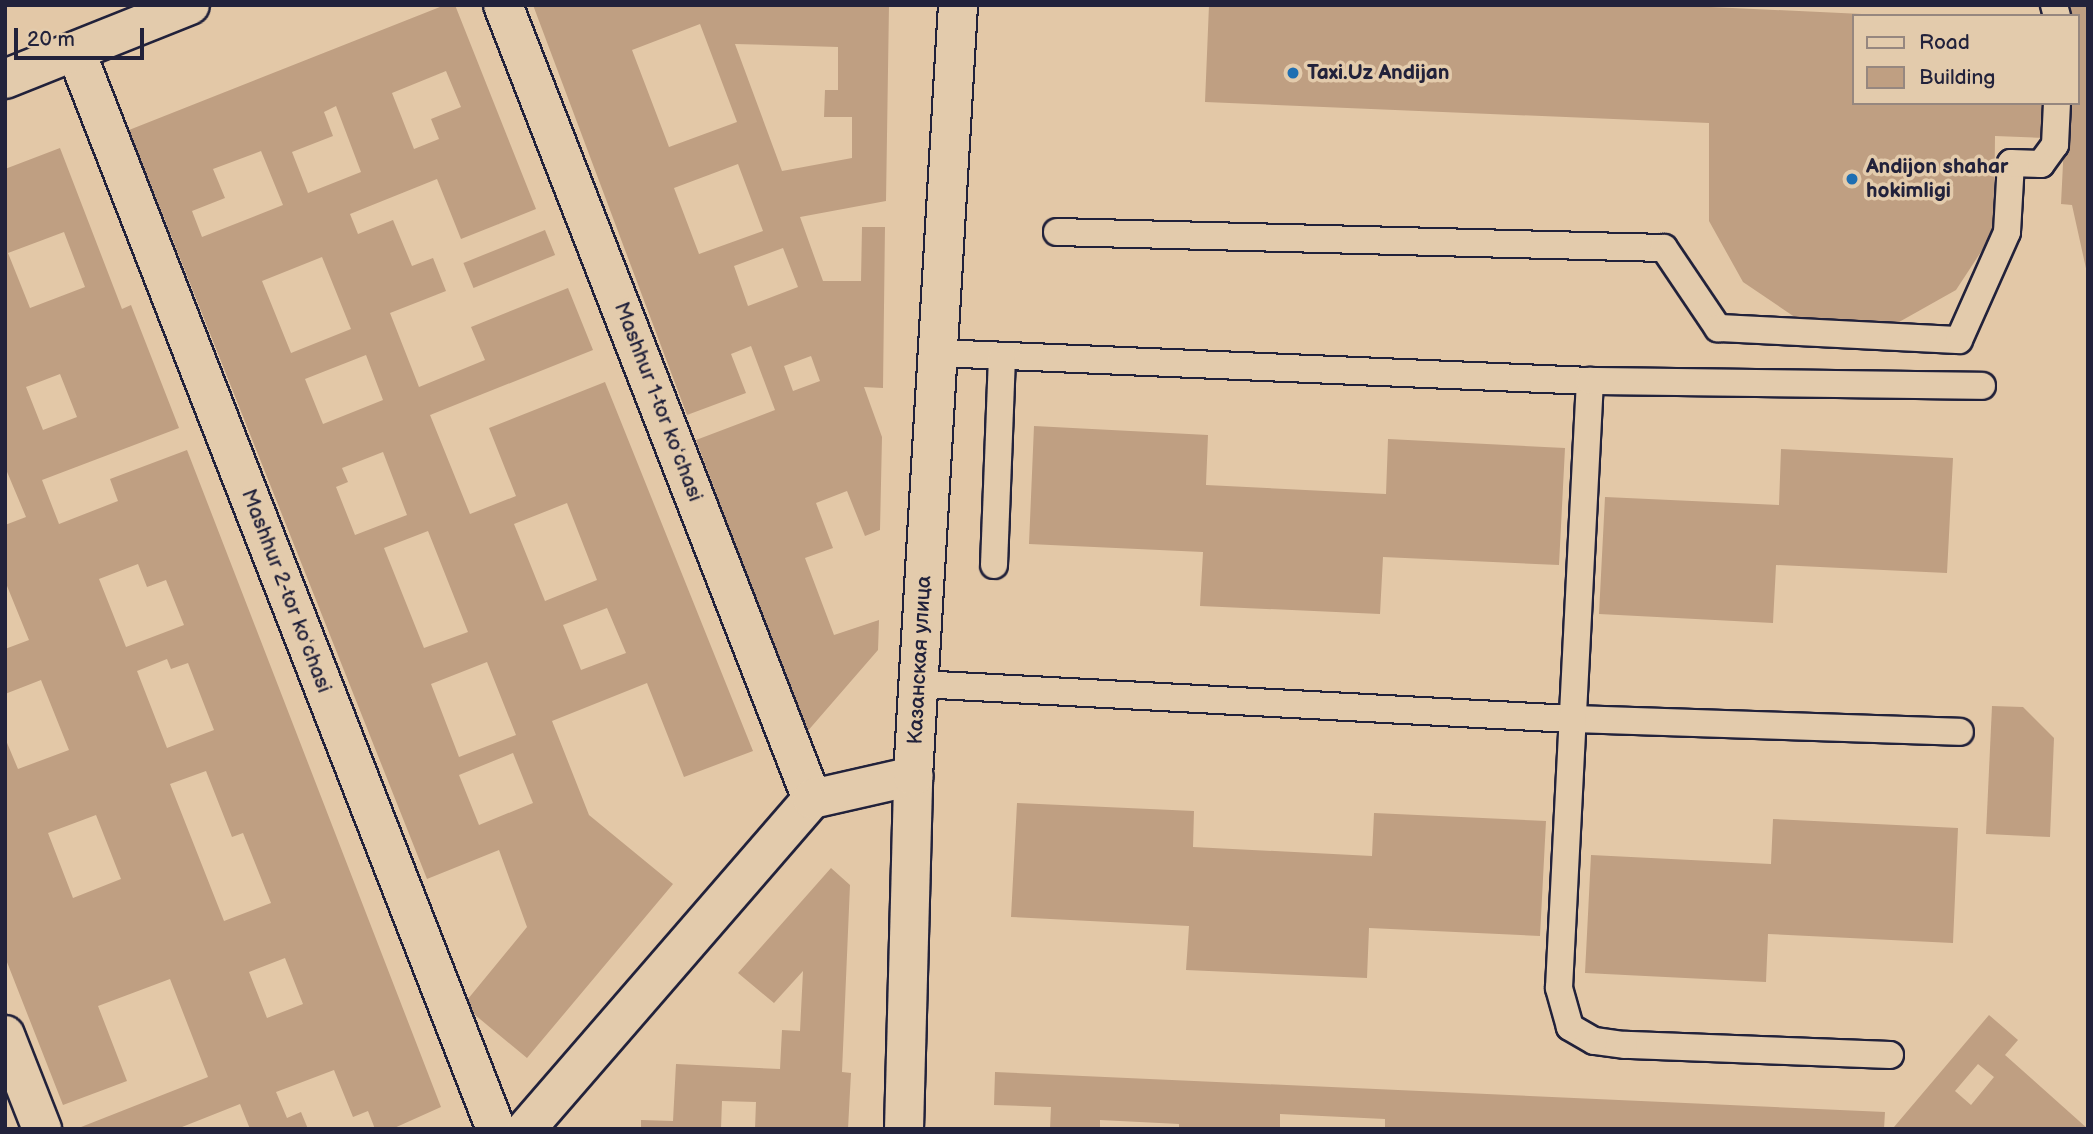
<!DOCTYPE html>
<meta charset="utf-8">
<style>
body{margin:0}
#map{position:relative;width:2093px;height:1134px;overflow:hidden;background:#e3c8a7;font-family:"Balsamiq Sans",sans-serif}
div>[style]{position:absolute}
.building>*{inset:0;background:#bf9f82;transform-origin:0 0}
.roads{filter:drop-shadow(2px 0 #22223b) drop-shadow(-2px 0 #22223b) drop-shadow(0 2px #22223b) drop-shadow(0 -2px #22223b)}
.lane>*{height:26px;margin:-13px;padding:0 13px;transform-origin:13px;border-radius:13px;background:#e3cbac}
.street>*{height:38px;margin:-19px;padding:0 19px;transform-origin:19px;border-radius:19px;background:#e3cbac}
.secondary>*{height:38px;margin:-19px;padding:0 19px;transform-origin:19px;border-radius:19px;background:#e3cbac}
.primary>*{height:38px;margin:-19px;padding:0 19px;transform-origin:19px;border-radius:19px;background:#e3cbac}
.dots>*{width:19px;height:19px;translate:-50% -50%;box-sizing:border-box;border:4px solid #e3cbac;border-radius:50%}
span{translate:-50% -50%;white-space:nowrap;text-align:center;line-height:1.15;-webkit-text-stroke:7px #e3cbac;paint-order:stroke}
.poi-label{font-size:21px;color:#22223b;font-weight:700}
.left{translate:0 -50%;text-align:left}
.street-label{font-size:21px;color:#22223b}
.frame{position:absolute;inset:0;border:7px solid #22223b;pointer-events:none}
.legend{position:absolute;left:1852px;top:14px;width:228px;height:91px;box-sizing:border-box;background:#e3cbac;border:2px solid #96877f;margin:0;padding:9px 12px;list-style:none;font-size:21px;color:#22223b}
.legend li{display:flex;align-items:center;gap:14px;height:35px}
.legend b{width:35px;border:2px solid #96877f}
.scale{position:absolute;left:14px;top:28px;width:130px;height:32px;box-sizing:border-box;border:4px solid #22223b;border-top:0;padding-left:9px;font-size:21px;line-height:24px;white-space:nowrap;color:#22223b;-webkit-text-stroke:5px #e3cbac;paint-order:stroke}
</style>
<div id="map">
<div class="building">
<i style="clip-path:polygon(evenodd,445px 5px,455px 5px,536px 209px,461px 239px,437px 179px,350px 214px,358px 234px,393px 220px,412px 266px,433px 258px,446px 291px,390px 313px,419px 387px,485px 360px,471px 327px,568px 288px,593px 350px,430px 415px,470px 514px,516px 496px,489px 428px,605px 382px,753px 751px,684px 777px,647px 683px,552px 721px,589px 815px,673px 884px,527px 1058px,463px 1005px,527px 927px,499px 850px,427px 879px,129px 130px,445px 5px,446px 71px,461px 107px,431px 119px,439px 139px,414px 149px,392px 93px,446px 71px,445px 5px,336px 106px,361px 172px,308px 193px,292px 152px,333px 136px,324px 112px,336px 106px,445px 5px,261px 151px,283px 205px,202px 237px,192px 211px,225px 198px,213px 169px,261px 151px,445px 5px,322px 257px,351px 329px,291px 353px,262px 281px,322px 257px,445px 5px,366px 355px,383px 400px,323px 424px,305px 379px,366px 355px,445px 5px,383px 452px,407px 515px,355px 535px,336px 487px,348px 482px,342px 468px,383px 452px,445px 5px,567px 503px,597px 580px,545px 601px,514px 524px,567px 503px,445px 5px,428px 531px,468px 632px,424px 648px,384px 548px,428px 531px,445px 5px,607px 608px,626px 653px,581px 670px,563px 625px,607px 608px,445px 5px,487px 662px,516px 735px,459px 757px,431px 684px,487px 662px,445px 5px,513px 753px,533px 803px,479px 825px,459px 775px,513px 753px)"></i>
<i style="clip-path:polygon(evenodd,533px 5px,889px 5px,886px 201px,800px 217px,823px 281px,861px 281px,862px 227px,885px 227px,883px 388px,864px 387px,882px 437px,880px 530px,865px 536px,847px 491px,816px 503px,833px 548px,805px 558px,834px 635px,879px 620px,878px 650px,806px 733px,696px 440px,775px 410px,751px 346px,731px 354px,746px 393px,687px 415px,533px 5px,700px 24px,737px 122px,669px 147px,632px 50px,700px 24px,533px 5px,735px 44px,838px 47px,838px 90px,825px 90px,824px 117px,852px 117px,852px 158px,782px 171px,735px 44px,533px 5px,738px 164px,763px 231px,699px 254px,674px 188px,738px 164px,533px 5px,783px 248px,798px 287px,748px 306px,734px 266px,783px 248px,533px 5px,811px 356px,820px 381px,793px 391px,784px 366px,811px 356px)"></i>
<i style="clip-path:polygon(1209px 5px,1668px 5px,1862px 14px,1853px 16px,1853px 103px,2046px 103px,2044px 138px,1995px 136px,1994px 232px,1956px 290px,1892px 326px,1805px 324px,1743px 282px,1709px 221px,1709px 123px,1205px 102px)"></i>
<i style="clip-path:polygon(2071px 5px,2088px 5px,2087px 273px,2072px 205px,2061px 204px,2066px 103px,2077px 103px,2077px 16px,2070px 16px)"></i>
<i style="clip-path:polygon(evenodd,60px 148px,122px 309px,131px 305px,179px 428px,42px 480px,59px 524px,118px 501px,110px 479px,187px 450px,441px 1107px,392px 1129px,375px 1129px,368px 1111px,353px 1117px,334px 1070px,276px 1092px,287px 1118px,301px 1112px,308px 1129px,250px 1129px,240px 1104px,177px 1129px,76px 1129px,208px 1077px,170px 979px,98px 1006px,127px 1081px,63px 1105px,5px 957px,5px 738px,18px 769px,69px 750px,41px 680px,5px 694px,5px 649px,29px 640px,5px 581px,5px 525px,26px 517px,5px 467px,5px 169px,60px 148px,64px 232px,85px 287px,30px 308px,8px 253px,64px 232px,60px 148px,60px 374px,77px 417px,43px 430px,26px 387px,60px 374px,60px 148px,138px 564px,147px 587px,166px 580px,184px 625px,126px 647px,99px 579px,138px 564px,60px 148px,167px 659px,171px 669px,188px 663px,214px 730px,167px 748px,137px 671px,167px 659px,60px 148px,206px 771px,232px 837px,243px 833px,271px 903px,224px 921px,170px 784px,206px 771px,60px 148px,96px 815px,121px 879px,73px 898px,48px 833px,96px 815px,60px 148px,285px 958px,303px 1004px,267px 1018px,249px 972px,285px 958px)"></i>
<i style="left:545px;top:230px;width:27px;height:88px;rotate:68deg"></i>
<i style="clip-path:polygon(1034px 426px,1208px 435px,1206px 485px,1386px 494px,1388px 439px,1565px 448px,1559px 565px,1383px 557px,1380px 614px,1200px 606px,1203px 552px,1029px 544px)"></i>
<i style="clip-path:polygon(1781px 449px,1953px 458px,1947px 573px,1776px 565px,1773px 623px,1599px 614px,1605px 497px,1779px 505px)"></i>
<i style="clip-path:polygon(1992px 706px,2023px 707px,2054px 738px,2050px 837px,1986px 834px)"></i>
<i style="clip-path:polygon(1017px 803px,1194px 811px,1193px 847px,1372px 856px,1374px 813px,1546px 821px,1540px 936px,1369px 928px,1367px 978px,1186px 970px,1189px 926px,1011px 917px)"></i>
<i style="clip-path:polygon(1773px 819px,1958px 828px,1953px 943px,1768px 934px,1766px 982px,1585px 973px,1591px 855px,1771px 864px)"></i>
<i style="clip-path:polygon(831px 868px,850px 885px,842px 1072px,851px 1073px,848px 1129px,755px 1129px,756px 1102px,722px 1101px,721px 1129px,641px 1129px,641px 1120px,673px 1121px,676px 1064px,780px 1069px,782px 1030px,800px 1031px,803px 971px,774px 1003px,738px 973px)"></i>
<i style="clip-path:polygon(evenodd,1989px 1015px,2018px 1040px,2005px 1055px,2088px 1129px,1894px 1127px,1989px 1015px,1978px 1064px,1994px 1077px,1971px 1105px,1955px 1091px,1978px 1064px)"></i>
<i style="clip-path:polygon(995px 1072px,1885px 1112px,1884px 1129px,1385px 1129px,1385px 1119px,1280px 1114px,1280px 1129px,1179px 1129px,1179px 1124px,1100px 1120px,1100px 1129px,1050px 1129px,1051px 1107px,994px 1105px)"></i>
</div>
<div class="roads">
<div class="lane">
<i style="left:2054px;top:5px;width:11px;rotate:75deg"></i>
<i style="left:1057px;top:232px;width:607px;rotate:1.51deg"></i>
<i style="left:1664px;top:248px;width:97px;rotate:56deg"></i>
<i style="left:1718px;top:328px;width:241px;rotate:2.9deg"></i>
<i style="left:1959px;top:340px;width:118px;rotate:-66deg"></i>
<i style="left:2007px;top:232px;width:69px;rotate:-86.7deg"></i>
<i style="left:2011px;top:163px;width:30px;rotate:2deg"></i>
<i style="left:2041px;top:164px;width:24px;rotate:-54deg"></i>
<i style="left:2055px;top:145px;width:42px;rotate:-87.3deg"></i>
<i style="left:938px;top:353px;width:653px;rotate:2.46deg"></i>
<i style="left:994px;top:565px;width:209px;rotate:-87.8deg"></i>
<i style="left:919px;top:684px;width:654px;rotate:3.07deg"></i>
<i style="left:1572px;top:719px;width:388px;rotate:1.9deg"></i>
<i style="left:1890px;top:1055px;width:266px;rotate:-177.8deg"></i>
<i style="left:1624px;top:1045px;width:30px;rotate:-172deg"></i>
<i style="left:1594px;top:1041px;width:28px;rotate:-150deg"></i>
<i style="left:1570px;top:1027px;width:41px;rotate:-105.8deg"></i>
<i style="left:1559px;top:988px;width:608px;rotate:-87.08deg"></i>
<i style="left:1590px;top:381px;width:392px;rotate:0.7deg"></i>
</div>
<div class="street">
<i style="left:503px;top:5px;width:852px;rotate:68.74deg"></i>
<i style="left:76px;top:52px;width:1156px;rotate:68.7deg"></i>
<i style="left:5px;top:1035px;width:101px;rotate:68.5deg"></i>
<i style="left:904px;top:1129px;width:353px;rotate:-88.5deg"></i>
</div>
<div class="secondary">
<i style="left:526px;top:1129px;width:437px;rotate:-49.1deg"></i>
<i style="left:812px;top:799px;width:104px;rotate:-12.8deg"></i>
<i style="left:913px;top:776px;width:772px;rotate:-86.66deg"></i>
</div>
<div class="primary">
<i style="left:5px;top:79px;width:199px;rotate:-21.8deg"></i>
</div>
</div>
<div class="dots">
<i style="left:1293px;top:73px;background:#1f6fb2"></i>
<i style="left:1852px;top:179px;background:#1f6fb2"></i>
</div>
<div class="poi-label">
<span class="left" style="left:1307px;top:73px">Taxi.Uz Andijan</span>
<span class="left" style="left:1866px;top:179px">Andijon shahar<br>hokimligi</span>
</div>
<div class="street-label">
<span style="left:658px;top:402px;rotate:69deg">Mashhur 1-tor koʻchasi</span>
<span style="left:286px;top:591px;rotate:69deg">Mashhur 2-tor koʻchasi</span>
<span style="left:920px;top:660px;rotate:-87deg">Казанская улица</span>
</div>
<div class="frame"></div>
<ul class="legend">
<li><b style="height:9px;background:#e3cbac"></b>Road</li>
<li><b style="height:19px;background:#bf9f82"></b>Building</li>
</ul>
<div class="scale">20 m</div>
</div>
